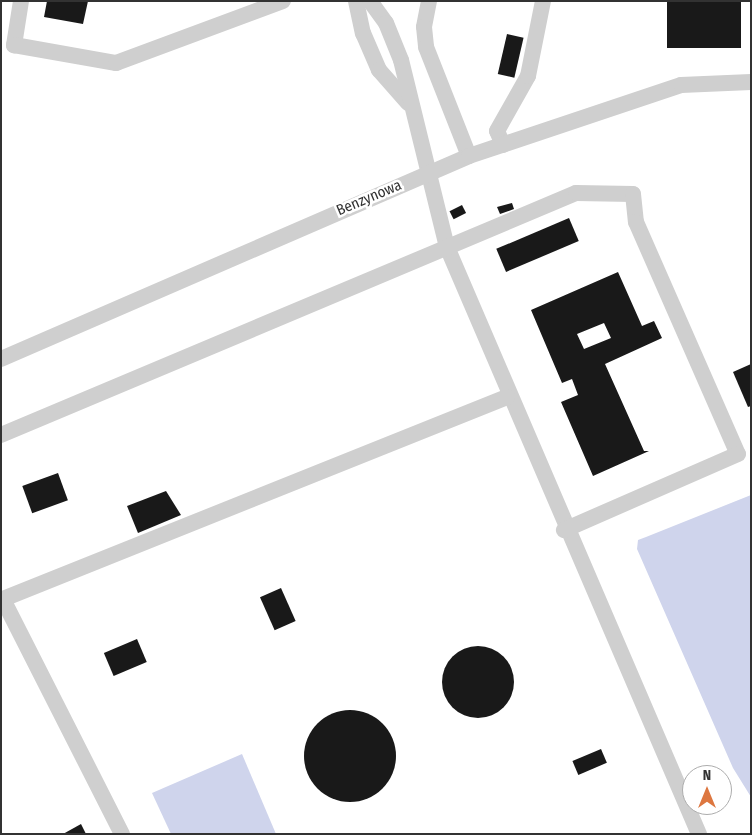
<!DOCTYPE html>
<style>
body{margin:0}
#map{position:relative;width:752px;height:835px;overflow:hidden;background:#fff;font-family:"Fira Sans Condensed",sans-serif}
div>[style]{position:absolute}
.water>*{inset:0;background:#cfd4ec}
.building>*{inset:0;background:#191919;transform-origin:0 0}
.round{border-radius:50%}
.minor>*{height:16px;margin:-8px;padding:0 8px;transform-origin:8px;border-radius:8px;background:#cfcfcf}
span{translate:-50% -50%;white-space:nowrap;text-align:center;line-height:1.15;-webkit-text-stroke:5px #fff;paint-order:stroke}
.street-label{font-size:15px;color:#323232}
.frame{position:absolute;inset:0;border:2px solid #323232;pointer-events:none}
.north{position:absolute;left:682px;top:765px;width:50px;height:50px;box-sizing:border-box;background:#fff;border:1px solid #adadad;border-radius:50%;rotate:0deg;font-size:14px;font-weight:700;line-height:20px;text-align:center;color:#323232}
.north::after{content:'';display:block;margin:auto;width:18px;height:22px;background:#dd7740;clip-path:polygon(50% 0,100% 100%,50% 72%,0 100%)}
</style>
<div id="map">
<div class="water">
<i style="clip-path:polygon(751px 495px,751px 797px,733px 768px,637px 549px,638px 540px,646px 537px)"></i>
<i style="clip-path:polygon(242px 754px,276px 834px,171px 834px,152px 793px)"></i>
</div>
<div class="building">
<i style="clip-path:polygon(47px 1px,88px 1px,83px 24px,44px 17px)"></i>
<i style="left:667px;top:1px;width:74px;height:47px"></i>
<i style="left:507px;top:34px;width:17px;height:41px;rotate:13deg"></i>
<i style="clip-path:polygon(512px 203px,514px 209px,500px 214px,497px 207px)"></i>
<i style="left:462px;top:205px;width:9px;height:14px;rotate:63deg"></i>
<i style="left:569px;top:218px;width:25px;height:79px;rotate:67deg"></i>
<i style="clip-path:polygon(evenodd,618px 272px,642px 326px,654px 321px,662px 338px,605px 364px,644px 451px,649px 451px,593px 476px,561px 402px,578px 395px,572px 379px,562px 383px,531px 310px,618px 272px,604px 323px,611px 338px,584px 349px,577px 334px,604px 323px)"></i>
<i style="clip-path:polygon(751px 364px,751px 406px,748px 407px,733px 372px)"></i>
<i style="left:58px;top:473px;width:29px;height:38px;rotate:70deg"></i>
<i style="clip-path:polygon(166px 491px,181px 515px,138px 533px,127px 506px)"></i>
<i style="left:281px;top:588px;width:36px;height:23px;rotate:66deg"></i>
<i style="left:137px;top:639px;width:25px;height:36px;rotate:67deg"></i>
<i class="round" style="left:442px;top:646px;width:72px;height:72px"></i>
<i class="round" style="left:304px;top:710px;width:92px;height:92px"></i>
<i style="left:601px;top:749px;width:15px;height:31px;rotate:67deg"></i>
<i style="clip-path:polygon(81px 824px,86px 834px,63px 834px)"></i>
</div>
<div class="minor">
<i style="left:21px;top:1px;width:45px;rotate:99deg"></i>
<i style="left:14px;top:45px;width:104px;rotate:10deg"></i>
<i style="left:116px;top:63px;width:178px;rotate:-20.4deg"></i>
<i style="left:356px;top:1px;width:33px;rotate:78deg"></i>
<i style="left:363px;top:33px;width:40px;rotate:66.6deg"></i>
<i style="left:379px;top:70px;width:44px;rotate:48.7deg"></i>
<i style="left:370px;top:1px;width:27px;rotate:54deg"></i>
<i style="left:386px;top:23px;width:40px;rotate:68deg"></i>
<i style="left:401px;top:60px;width:193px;rotate:76.2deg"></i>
<i style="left:447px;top:247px;width:639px;rotate:66.77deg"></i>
<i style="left:429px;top:1px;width:26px;rotate:101deg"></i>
<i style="left:424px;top:27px;width:20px;rotate:84deg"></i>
<i style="left:426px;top:47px;width:117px;rotate:68.5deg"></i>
<i style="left:503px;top:145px;width:15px;rotate:-113deg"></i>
<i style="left:497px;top:131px;width:63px;rotate:-60.6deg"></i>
<i style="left:528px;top:76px;width:76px;rotate:-78.7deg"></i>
<i style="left:1px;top:359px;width:510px;rotate:-23.45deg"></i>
<i style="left:469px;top:156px;width:224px;rotate:-18.5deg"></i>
<i style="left:681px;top:85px;width:70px;rotate:-2.5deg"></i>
<i style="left:1px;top:435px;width:624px;rotate:-22.82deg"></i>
<i style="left:576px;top:193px;width:57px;rotate:1deg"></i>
<i style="left:633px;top:194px;width:28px;rotate:84deg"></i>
<i style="left:636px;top:222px;width:253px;rotate:66.3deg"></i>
<i style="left:738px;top:454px;width:190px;rotate:156.4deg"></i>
<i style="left:122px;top:834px;width:263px;rotate:-116.9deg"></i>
<i style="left:3px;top:599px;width:543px;rotate:-21.84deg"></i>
</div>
<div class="street-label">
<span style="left:369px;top:198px;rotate:-23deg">Benzynowa</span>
</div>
<div class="frame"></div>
<div class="north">N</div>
</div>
